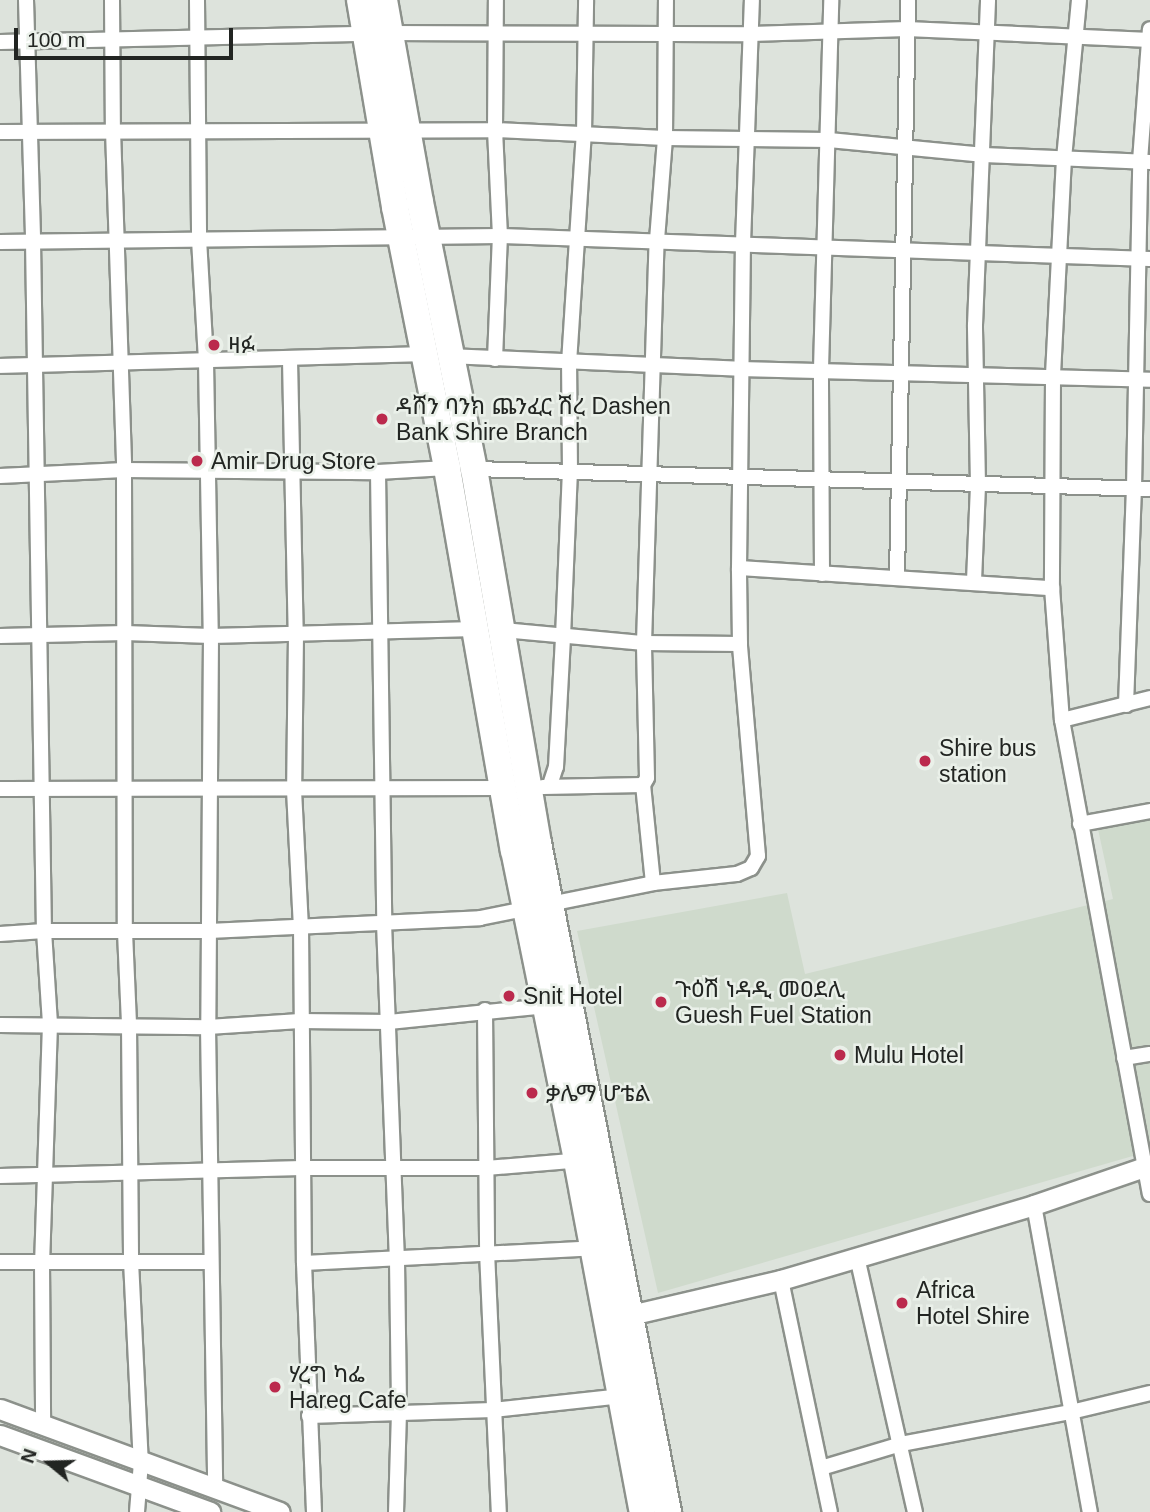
<!DOCTYPE html>
<meta charset="utf-8">
<style>
body{margin:0}
#map{position:relative;width:1150px;height:1512px;overflow:hidden;background:#dde3dc;font-family:Arial,"Noto Sans Ethiopic",sans-serif}
div>[style]{position:absolute}
.built>*{inset:0;background:#cfdacc}
.roads{filter:drop-shadow(2px 0 #8c918b) drop-shadow(-2px 0 #8c918b) drop-shadow(0 2px #8c918b) drop-shadow(0 -2px #8c918b)}
.street>*{height:14px;margin:-7px;padding:0 7px;transform-origin:7px;border-radius:7px;background:#fff}
.secondary>*{height:19px;margin:-9.5px;padding:0 9.5px;transform-origin:9.5px;border-radius:9.5px;background:#fff}
.highway>*{height:26px;margin:-13px;padding:0 13px;transform-origin:13px;border-radius:13px;background:#fff}
.dots>*{width:19px;height:19px;translate:-50% -50%;box-sizing:border-box;border:4px solid #eaf0e9;border-radius:50%}
span{translate:-50% -50%;white-space:nowrap;text-align:center;line-height:1.15;-webkit-text-stroke:5px #eaf0e9;paint-order:stroke}
.poi-label{font-size:23px;color:#222522}
.left{translate:0 -50%;text-align:left}
.north{position:absolute;left:14px;top:1428px;width:70px;height:70px;-webkit-text-stroke:5px #eaf0e9;paint-order:stroke;rotate:289deg;font-size:19px;font-weight:700;line-height:28px;text-align:center;color:#222522}
.north::after{content:'';display:block;margin:auto;width:24px;height:32px;background:#222522;clip-path:polygon(50% 0,100% 100%,50% 72%,0 100%)}
.scale{position:absolute;left:14px;top:28px;width:219px;height:32px;box-sizing:border-box;border:4px solid #222522;border-top:0;padding-left:9px;font-size:21px;line-height:24px;white-space:nowrap;color:#222522;-webkit-text-stroke:5px #eaf0e9;paint-order:stroke}
</style>
<div id="map">
<div class="built">
<i style="clip-path:polygon(1150px 817px,1150px 1151px,658px 1293px,577px 931px,787px 893px,805px 974px,1113px 899px,1098px 829px)"></i>
</div>
<div class="roads">
<div class="street">
<i style="left:26px;top:0;width:241px;rotate:88.3deg"></i>
<i style="left:33px;top:241px;width:690px;rotate:89.09deg"></i>
<i style="left:44px;top:931px;width:93px;rotate:86.3deg"></i>
<i style="left:50px;top:1024px;width:239px;rotate:91.9deg"></i>
<i style="left:42px;top:1263px;width:163px;rotate:89.6deg"></i>
<i style="left:112px;top:0;width:130px;rotate:89.6deg"></i>
<i style="left:113px;top:130px;width:340px;rotate:88.1deg"></i>
<i style="left:124px;top:470px;width:462px;rotate:89.9deg"></i>
<i style="left:125px;top:932px;width:93px;rotate:87.5deg"></i>
<i style="left:129px;top:1025px;width:236px;rotate:89.5deg"></i>
<i style="left:131px;top:1261px;width:201px;rotate:87.2deg"></i>
<i style="left:141px;top:1462px;width:50px;rotate:94.6deg"></i>
<i style="left:197px;top:0;width:239px;rotate:89.5deg"></i>
<i style="left:199px;top:239px;width:122px;rotate:86.7deg"></i>
<i style="left:206px;top:361px;width:275px;rotate:89deg"></i>
<i style="left:211px;top:636px;width:391px;rotate:90.4deg"></i>
<i style="left:208px;top:1027px;width:462px;rotate:89.1deg"></i>
<i style="left:1079px;top:0;width:159px;rotate:95.4deg"></i>
<i style="left:1064px;top:158px;width:220px;rotate:92.9deg"></i>
<i style="left:1053px;top:378px;width:210px;rotate:90.3deg"></i>
<i style="left:1052px;top:588px;width:132px;rotate:85.7deg"></i>
<i style="left:1062px;top:720px;width:482px;rotate:79.5deg"></i>
<i style="left:0;top:42px;width:389px;rotate:-1.3deg"></i>
<i style="left:389px;top:33px;width:362px;rotate:0.2deg"></i>
<i style="left:751px;top:34px;width:156px;rotate:-1.8deg"></i>
<i style="left:907px;top:29px;width:243px;rotate:2.6deg"></i>
<i style="left:0;top:132px;width:495px;rotate:-0.2deg"></i>
<i style="left:495px;top:130px;width:170px;rotate:2.7deg"></i>
<i style="left:665px;top:138px;width:164px;rotate:0.7deg"></i>
<i style="left:829px;top:140px;width:156px;rotate:5.5deg"></i>
<i style="left:984px;top:155px;width:166px;rotate:2.4deg"></i>
<i style="left:0;top:242px;width:500px;rotate:-0.69deg"></i>
<i style="left:500px;top:236px;width:650px;rotate:2.03deg"></i>
<i style="left:448px;top:356px;width:292px;rotate:2.5deg"></i>
<i style="left:740px;top:369px;width:410px;rotate:1.5deg"></i>
<i style="left:495px;top:359px;width:123px;rotate:-87.7deg"></i>
<i style="left:500px;top:236px;width:106px;rotate:-92.7deg"></i>
<i style="left:495px;top:130px;width:130px;rotate:-89.6deg"></i>
<i style="left:290px;top:360px;width:275px;rotate:88.8deg"></i>
<i style="left:296px;top:635px;width:155px;rotate:90.7deg"></i>
<i style="left:294px;top:790px;width:136px;rotate:87.1deg"></i>
<i style="left:301px;top:926px;width:337px;rotate:89.5deg"></i>
<i style="left:304px;top:1263px;width:249px;rotate:87.7deg"></i>
<i style="left:0;top:366px;width:428px;rotate:-1.6deg"></i>
<i style="left:474px;top:469px;width:676px;rotate:1.69deg"></i>
<i style="left:378px;top:472px;width:451px;rotate:89.2deg"></i>
<i style="left:384px;top:923px;width:338px;rotate:87.8deg"></i>
<i style="left:397px;top:1261px;width:151px;rotate:89.2deg"></i>
<i style="left:399px;top:1412px;width:100px;rotate:91.7deg"></i>
<i style="left:0;top:476px;width:124px;rotate:-2.8deg"></i>
<i style="left:124px;top:470px;width:254px;rotate:0.5deg"></i>
<i style="left:378px;top:472px;width:69px;rotate:-3.3deg"></i>
<i style="left:739px;top:568px;width:314px;rotate:3.7deg"></i>
<i style="left:822px;top:574px;width:205px;rotate:-90.3deg"></i>
<i style="left:821px;top:369px;width:369px;rotate:-88.4deg"></i>
<i style="left:897px;top:578px;width:578px;rotate:-88.91deg"></i>
<i style="left:974px;top:581px;width:96px;rotate:-87.6deg"></i>
<i style="left:978px;top:485px;width:160px;rotate:-91.1deg"></i>
<i style="left:975px;top:325px;width:325px;rotate:-87.7deg"></i>
<i style="left:503px;top:630px;width:142px;rotate:5.3deg"></i>
<i style="left:644px;top:643px;width:96px;rotate:0.6deg"></i>
<i style="left:0;top:636px;width:125px;rotate:-1.4deg"></i>
<i style="left:125px;top:633px;width:86px;rotate:2deg"></i>
<i style="left:211px;top:636px;width:264px;rotate:-1.5deg"></i>
<i style="left:1126px;top:705px;width:217px;rotate:-87.9deg"></i>
<i style="left:1134px;top:488px;width:327px;rotate:-88.9deg"></i>
<i style="left:1140px;top:161px;width:132px;rotate:-85.7deg"></i>
<i style="left:1062px;top:720px;width:91px;rotate:-14deg"></i>
<i style="left:550px;top:785px;width:19px;rotate:-72deg"></i>
<i style="left:556px;top:767px;width:130px;rotate:-86.9deg"></i>
<i style="left:563px;top:637px;width:165px;rotate:-87.6deg"></i>
<i style="left:570px;top:472px;width:109px;rotate:-90.5deg"></i>
<i style="left:569px;top:363px;width:229px;rotate:-86.3deg"></i>
<i style="left:584px;top:134px;width:134px;rotate:-89.1deg"></i>
<i style="left:543px;top:787px;width:100px;rotate:-1.1deg"></i>
<i style="left:0;top:789px;width:505px;rotate:-0.11deg"></i>
<i style="left:1080px;top:824px;width:71px;rotate:-10.5deg"></i>
<i style="left:653px;top:883px;width:99px;rotate:-95.8deg"></i>
<i style="left:643px;top:785px;width:8px;rotate:-60deg"></i>
<i style="left:647px;top:778px;width:135px;rotate:-91.3deg"></i>
<i style="left:644px;top:643px;width:403px;rotate:-88.2deg"></i>
<i style="left:657px;top:240px;width:102px;rotate:-85.5deg"></i>
<i style="left:665px;top:138px;width:138px;rotate:-89.6deg"></i>
<i style="left:0;top:934px;width:44px;rotate:-3.9deg"></i>
<i style="left:44px;top:931px;width:165px"></i>
<i style="left:209px;top:931px;width:271px;rotate:-2.7deg"></i>
<i style="left:480px;top:918px;width:177px;rotate:-11.4deg"></i>
<i style="left:653px;top:883px;width:84px;rotate:-6.1deg"></i>
<i style="left:737px;top:874px;width:15px;rotate:-23deg"></i>
<i style="left:751px;top:868px;width:14px;rotate:-60deg"></i>
<i style="left:758px;top:856px;width:213px;rotate:-94.9deg"></i>
<i style="left:740px;top:644px;width:76px;rotate:-90.8deg"></i>
<i style="left:739px;top:568px;width:325px;rotate:-89.3deg"></i>
<i style="left:743px;top:243px;width:243px;rotate:-87.9deg"></i>
<i style="left:485px;top:1010px;width:242px;rotate:89.5deg"></i>
<i style="left:487px;top:1252px;width:260px;rotate:87.4deg"></i>
<i style="left:0;top:1025px;width:208px;rotate:0.6deg"></i>
<i style="left:208px;top:1027px;width:92px;rotate:-3.7deg"></i>
<i style="left:300px;top:1021px;width:89px;rotate:0.6deg"></i>
<i style="left:389px;top:1022px;width:159px;rotate:-5.8deg"></i>
<i style="left:1124px;top:1058px;width:26px;rotate:-9deg"></i>
<i style="left:0;top:1176px;width:302px;rotate:-1.5deg"></i>
<i style="left:302px;top:1168px;width:184px"></i>
<i style="left:486px;top:1168px;width:97px;rotate:-4.7deg"></i>
<i style="left:1034px;top:1205px;width:312px;rotate:79.7deg"></i>
<i style="left:857px;top:1257px;width:262px;rotate:77.2deg"></i>
<i style="left:0;top:1262px;width:211px"></i>
<i style="left:304px;top:1263px;width:295px;rotate:-2.9deg"></i>
<i style="left:781px;top:1280px;width:237px;rotate:78.1deg"></i>
<i style="left:309px;top:1416px;width:184px;rotate:-1.9deg"></i>
<i style="left:493px;top:1410px;width:130px;rotate:-6.2deg"></i>
<i style="left:821px;top:1468px;width:84px;rotate:-16.7deg"></i>
<i style="left:901px;top:1444px;width:173px;rotate:-10.7deg"></i>
<i style="left:1071px;top:1412px;width:81px;rotate:-13.5deg"></i>
</div>
<div class="secondary">
<i style="left:630px;top:1315px;width:155px;rotate:-13.1deg"></i>
<i style="left:781px;top:1280px;width:264px;rotate:-16.5deg"></i>
<i style="left:1034px;top:1205px;width:123px;rotate:-19deg"></i>
<i style="left:0;top:1409px;width:298px;rotate:20.2deg"></i>
<i style="left:0;top:1435px;width:224px;rotate:20.1deg"></i>
</div>
<div class="highway">
<i style="left:360px;top:0;width:210px;rotate:80.4deg"></i>
<i style="left:395px;top:207px;width:266px;rotate:78.7deg"></i>
<i style="left:447px;top:468px;width:388px;rotate:80.1deg"></i>
<i style="left:514px;top:850px;width:317px;rotate:78.5deg"></i>
<i style="left:577px;top:1161px;width:357px;rotate:79.4deg"></i>
<i style="left:384px;top:0;width:205px;rotate:79.9deg"></i>
<i style="left:420px;top:202px;width:272px;rotate:78.6deg"></i>
<i style="left:474px;top:469px;width:379px;rotate:80.3deg"></i>
<i style="left:538px;top:843px;width:682px;rotate:79deg"></i>
</div>
</div>
<div class="dots">
<i style="left:214px;top:345px;background:#bb2a4d"></i>
<i style="left:382px;top:419px;background:#bb2a4d"></i>
<i style="left:197px;top:461px;background:#bb2a4d"></i>
<i style="left:925px;top:761px;background:#bb2a4d"></i>
<i style="left:509px;top:996px;background:#bb2a4d"></i>
<i style="left:661px;top:1002px;background:#bb2a4d"></i>
<i style="left:840px;top:1055px;background:#bb2a4d"></i>
<i style="left:532px;top:1093px;background:#bb2a4d"></i>
<i style="left:902px;top:1303px;background:#bb2a4d"></i>
<i style="left:275px;top:1387px;background:#bb2a4d"></i>
</div>
<div class="poi-label">
<span class="left" style="left:228px;top:345px">ዛፉ</span>
<span class="left" style="left:396px;top:419px">ዳሸን ባንክ ጨንፈር ሽረ Dashen<br>Bank Shire Branch</span>
<span class="left" style="left:211px;top:461px">Amir Drug Store</span>
<span class="left" style="left:939px;top:761px">Shire bus<br>station</span>
<span class="left" style="left:675px;top:1002px">ጉዕሽ ነዳዲ መዐደሊ<br>Guesh Fuel Station</span>
<span class="left" style="left:523px;top:996px">Snit Hotel</span>
<span class="left" style="left:854px;top:1055px">Mulu Hotel</span>
<span class="left" style="left:546px;top:1093px">ቃሌማ ሆቴል</span>
<span class="left" style="left:916px;top:1303px">Africa<br>Hotel Shire</span>
<span class="left" style="left:289px;top:1387px">ሃረግ ካፌ<br>Hareg Cafe</span>
</div>
<div class="north">N</div>
<div class="scale">100 m</div>
</div>
